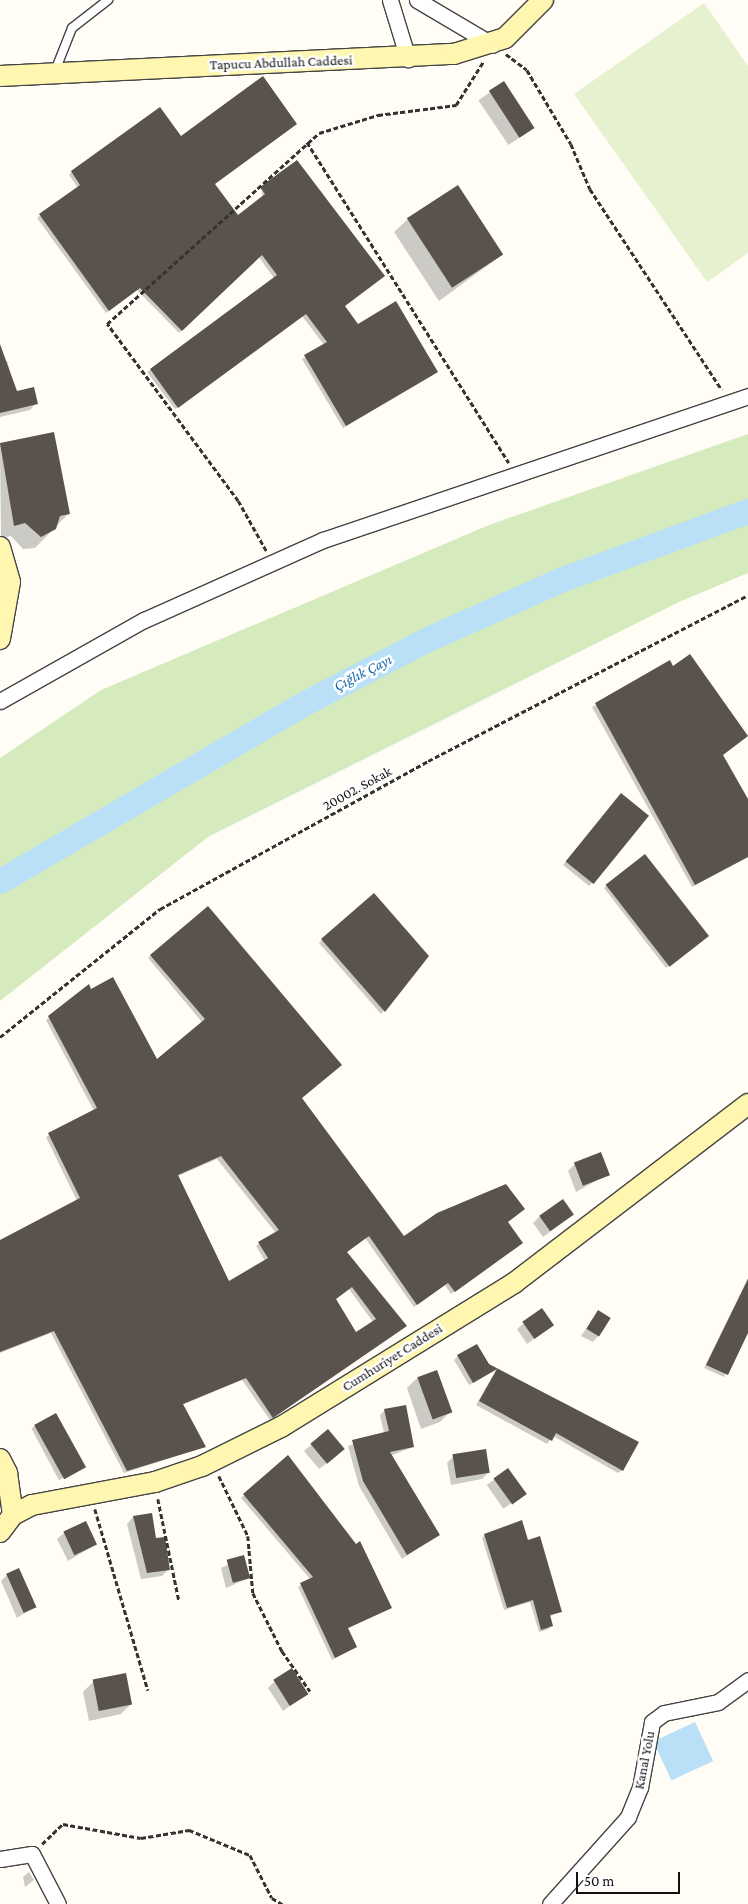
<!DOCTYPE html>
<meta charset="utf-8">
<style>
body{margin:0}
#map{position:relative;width:748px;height:1904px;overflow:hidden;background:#fffdf5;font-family:"Crimson Pro",serif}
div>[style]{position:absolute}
.green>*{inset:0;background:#d5ebbd}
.pitch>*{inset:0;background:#e6f2cf}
.water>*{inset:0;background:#b9e0f7;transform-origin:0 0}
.shadow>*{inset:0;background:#0003;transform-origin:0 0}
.river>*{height:25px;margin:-12.5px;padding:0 12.5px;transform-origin:12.5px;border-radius:12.5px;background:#b9e0f7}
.building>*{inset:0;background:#5a524d;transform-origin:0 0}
.path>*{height:2.5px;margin-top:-1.25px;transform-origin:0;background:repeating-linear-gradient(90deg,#333 0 5px,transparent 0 7.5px)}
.roads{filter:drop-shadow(1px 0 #444) drop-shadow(-1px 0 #444) drop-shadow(0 1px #444) drop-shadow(0 -1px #444)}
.lane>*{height:8px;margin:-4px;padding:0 4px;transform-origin:4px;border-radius:4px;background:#fff}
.street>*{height:15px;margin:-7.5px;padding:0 7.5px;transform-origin:7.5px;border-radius:7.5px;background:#fff}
.secondary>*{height:20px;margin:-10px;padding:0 10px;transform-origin:10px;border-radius:10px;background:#fff6b0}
span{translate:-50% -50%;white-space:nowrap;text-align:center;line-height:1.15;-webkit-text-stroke:5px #fff;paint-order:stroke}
.street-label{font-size:14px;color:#111}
.water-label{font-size:15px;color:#1768a6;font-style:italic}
.scale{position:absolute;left:576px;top:1872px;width:104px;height:22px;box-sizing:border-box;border:2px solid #111;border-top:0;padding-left:6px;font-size:15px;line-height:18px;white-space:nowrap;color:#111;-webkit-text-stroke:4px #fff;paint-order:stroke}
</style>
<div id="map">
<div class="green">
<i style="clip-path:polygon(748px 434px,748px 573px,679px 602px,208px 837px,0 1001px,0 758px,101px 690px,489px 525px)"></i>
</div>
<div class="pitch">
<i style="clip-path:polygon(704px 3px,748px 66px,748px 253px,707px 282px,574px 94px)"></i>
</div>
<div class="water">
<i style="left:695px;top:1722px;width:43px;height:46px;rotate:65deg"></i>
</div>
<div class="shadow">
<i style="left:504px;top:83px;width:54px;height:31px;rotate:56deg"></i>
<i style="clip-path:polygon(159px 109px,238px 217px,263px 198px,261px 188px,297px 161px,343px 307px,357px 325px,433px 375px,343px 428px,302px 359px,324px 345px,302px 316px,175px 409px,147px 372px,274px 278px,258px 256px,179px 333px,137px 290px,106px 313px,37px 218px,78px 188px,69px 175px,71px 172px)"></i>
<i style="clip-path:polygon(408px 219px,502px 255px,439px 301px,394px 232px)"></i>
<i style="clip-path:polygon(7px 361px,16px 393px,36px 403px,30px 410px,0 417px,0 363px)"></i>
<i style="clip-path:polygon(53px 433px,69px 513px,35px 548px,23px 549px,11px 536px,1px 538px,0 444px)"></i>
<i style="clip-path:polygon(669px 662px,747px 737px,722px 755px,748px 801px,748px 857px,692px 887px,592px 707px)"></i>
<i style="clip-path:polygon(618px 798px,592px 883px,589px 886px,563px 865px)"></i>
<i style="clip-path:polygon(607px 885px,704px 939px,666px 968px,604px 888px)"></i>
<i style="clip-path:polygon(322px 940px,427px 956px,381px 1014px,319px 943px)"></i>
<i style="clip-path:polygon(evenodd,151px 955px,301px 1099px,404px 1238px,507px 1222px,519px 1246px,451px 1294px,445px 1285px,414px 1307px,365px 1238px,346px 1253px,402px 1328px,270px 1420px,242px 1380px,182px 1405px,204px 1447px,124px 1473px,51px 1333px,0 1353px,0 1241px,77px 1201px,46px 1137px,94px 1111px,46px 1020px,91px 990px,157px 1061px,202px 1022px,148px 958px,151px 955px,217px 1159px,276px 1233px,256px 1246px,265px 1261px,229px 1283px,178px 1176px,217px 1159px,151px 955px,349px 1289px,373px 1322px,355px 1334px,335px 1300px,349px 1289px)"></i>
<i style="clip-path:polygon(575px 1164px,608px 1174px,576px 1192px,568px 1171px)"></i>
<i style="clip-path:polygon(573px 1215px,543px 1237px,533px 1223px,540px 1216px)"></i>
<i style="clip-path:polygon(748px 1278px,748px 1331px,724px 1377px,704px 1368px)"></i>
<i style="clip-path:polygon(598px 1312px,599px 1335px,593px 1342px,581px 1336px)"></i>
<i style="clip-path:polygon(524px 1323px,552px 1325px,527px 1344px,517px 1329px)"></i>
<i style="clip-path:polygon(458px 1356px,488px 1365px,638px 1442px,622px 1470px,618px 1473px,553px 1436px,547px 1444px,476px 1405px,496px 1370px,469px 1385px,454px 1360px)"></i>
<i style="clip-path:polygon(417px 1378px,450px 1412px,440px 1422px,421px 1429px,407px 1388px)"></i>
<i style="clip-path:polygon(385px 1410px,413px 1447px,390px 1456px,438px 1535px,402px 1559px,359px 1486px,348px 1446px,384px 1433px,380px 1415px)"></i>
<i style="left:56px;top:1415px;width:59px;height:28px;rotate:62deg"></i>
<i style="clip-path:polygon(328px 1430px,336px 1456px,319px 1469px,304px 1451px)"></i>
<i style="clip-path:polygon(454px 1456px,489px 1472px,482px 1479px,451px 1485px,447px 1463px)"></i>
<i style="clip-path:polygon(288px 1457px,390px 1608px,347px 1629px,356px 1647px,332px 1660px,298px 1587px,310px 1579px,241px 1498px)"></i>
<i style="left:508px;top:1470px;width:29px;height:26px;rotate:55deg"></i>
<i style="clip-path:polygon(133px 1517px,155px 1540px,169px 1569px,162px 1576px,141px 1579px,127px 1524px)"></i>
<i style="clip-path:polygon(64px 1533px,95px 1545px,68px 1561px,57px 1539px)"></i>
<i style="clip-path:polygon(485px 1535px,527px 1542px,561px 1611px,549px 1617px,549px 1629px,539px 1632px,530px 1602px,504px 1610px,482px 1538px)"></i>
<i style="clip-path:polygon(243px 1557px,249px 1578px,226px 1588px,221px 1568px)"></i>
<i style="clip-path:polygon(7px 1575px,35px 1606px,17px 1618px,1px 1581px)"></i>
<i style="clip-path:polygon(94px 1681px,131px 1704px,121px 1714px,89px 1721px,83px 1692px)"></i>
<i style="clip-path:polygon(275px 1681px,307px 1693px,283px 1711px,268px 1688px)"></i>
<i style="clip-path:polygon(29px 1872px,34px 1880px,25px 1887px,23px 1877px)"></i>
</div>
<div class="river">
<i style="left:0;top:881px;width:349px;rotate:-30.3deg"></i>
<i style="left:301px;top:705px;width:143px;rotate:-27.5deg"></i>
<i style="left:428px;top:639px;width:145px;rotate:-24.1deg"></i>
<i style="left:560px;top:580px;width:200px;rotate:-20.2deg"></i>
</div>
<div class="building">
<i style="clip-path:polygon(263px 76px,297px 124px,215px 184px,238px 215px,265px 194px,260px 187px,297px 160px,385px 276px,345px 306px,358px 324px,396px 301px,438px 372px,346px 426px,304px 355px,327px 342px,306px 314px,178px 408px,150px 369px,277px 275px,262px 255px,182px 331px,140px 288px,109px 311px,39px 214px,80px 185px,71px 171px,160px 107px,181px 136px)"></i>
<i style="left:504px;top:81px;width:56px;height:18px;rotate:57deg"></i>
<i style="left:458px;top:185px;width:83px;height:61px;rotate:57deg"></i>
<i style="clip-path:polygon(0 344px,17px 391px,34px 387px,38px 404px,0 413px)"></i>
<i style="clip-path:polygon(54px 432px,70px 514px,60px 516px,56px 529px,41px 537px,25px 523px,14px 526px,0 443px)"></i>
<i style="clip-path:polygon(690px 654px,748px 736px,723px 755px,748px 799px,748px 857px,695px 885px,595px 703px,670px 660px,673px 666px)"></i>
<i style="left:621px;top:793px;width:36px;height:88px;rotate:39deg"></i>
<i style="left:645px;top:854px;width:104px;height:50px;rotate:52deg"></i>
<i style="clip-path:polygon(374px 893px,429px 956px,385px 1012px,321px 939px)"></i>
<i style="clip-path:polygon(evenodd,208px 906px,342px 1065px,302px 1098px,404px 1236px,437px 1213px,506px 1184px,525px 1209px,508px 1222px,523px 1243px,455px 1292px,448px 1283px,417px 1305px,369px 1236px,347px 1252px,407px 1326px,273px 1418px,246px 1378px,183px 1404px,206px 1447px,127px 1471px,54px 1331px,0 1352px,0 1240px,80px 1198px,48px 1133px,97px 1108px,48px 1016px,89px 984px,91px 989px,113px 977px,157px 1059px,205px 1019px,150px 955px,208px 906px,221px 1156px,279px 1230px,258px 1242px,268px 1258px,229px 1281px,178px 1175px,221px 1156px,208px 906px,352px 1287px,376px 1319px,356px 1332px,336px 1299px,352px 1287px)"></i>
<i style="left:601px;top:1152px;width:25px;height:29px;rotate:69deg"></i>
<i style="left:563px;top:1199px;width:19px;height:29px;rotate:55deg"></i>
<i style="clip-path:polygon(748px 1279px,748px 1333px,728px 1375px,706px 1365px)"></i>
<i style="left:542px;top:1308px;width:21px;height:24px;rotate:55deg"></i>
<i style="left:598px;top:1310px;width:15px;height:22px;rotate:32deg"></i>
<i style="clip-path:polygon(477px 1344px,489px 1364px,639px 1442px,623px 1471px,556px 1433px,552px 1441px,479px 1401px,497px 1369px,473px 1383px,457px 1355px)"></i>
<i style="left:437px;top:1370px;width:45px;height:21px;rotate:70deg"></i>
<i style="clip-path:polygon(406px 1405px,414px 1447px,390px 1452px,440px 1535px,407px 1555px,363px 1481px,352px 1440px,389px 1431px,384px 1409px)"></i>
<i style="left:56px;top:1413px;width:62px;height:25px;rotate:61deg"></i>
<i style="left:328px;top:1429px;width:26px;height:23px;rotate:50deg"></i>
<i style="left:486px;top:1449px;width:24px;height:34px;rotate:81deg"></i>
<i style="clip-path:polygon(288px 1455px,356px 1544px,360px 1541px,392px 1608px,348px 1628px,357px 1647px,335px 1658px,300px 1583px,313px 1577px,243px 1494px)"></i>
<i style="left:508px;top:1468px;width:32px;height:18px;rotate:54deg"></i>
<i style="clip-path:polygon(152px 1513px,156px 1538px,165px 1537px,170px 1570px,147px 1573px,133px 1516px)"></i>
<i style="clip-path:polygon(522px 1520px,528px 1540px,540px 1536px,562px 1612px,550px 1615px,553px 1626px,541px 1630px,533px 1600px,507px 1608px,484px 1534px)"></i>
<i style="left:86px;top:1521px;width:26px;height:25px;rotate:65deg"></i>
<i style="left:244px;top:1555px;width:24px;height:18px;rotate:75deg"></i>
<i style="left:19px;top:1568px;width:43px;height:14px;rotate:66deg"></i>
<i style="left:292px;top:1668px;width:31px;height:22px;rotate:58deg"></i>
<i style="left:126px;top:1673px;width:32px;height:34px;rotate:79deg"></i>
</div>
<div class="path">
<i style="left:506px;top:54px;width:26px;rotate:37deg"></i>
<i style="left:527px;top:70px;width:86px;rotate:59.3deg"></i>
<i style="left:571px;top:144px;width:49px;rotate:67.1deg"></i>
<i style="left:590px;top:189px;width:240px;rotate:56.7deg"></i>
<i style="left:307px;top:142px;width:379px;rotate:57.8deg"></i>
<i style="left:266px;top:551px;width:57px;rotate:-119.2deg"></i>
<i style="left:238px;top:501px;width:220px;rotate:-126.5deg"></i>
<i style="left:107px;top:324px;width:285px;rotate:-42deg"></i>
<i style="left:319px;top:133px;width:62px;rotate:-17deg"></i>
<i style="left:378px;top:115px;width:79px;rotate:-7.3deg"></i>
<i style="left:456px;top:105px;width:51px;rotate:-57.9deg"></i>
<i style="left:0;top:1037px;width:205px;rotate:-38.7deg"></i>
<i style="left:160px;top:909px;width:306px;rotate:-28.9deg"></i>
<i style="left:428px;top:761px;width:360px;rotate:-27.4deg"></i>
<i style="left:219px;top:1476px;width:67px;rotate:64.2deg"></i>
<i style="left:248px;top:1536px;width:57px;rotate:85deg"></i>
<i style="left:253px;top:1593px;width:65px;rotate:63.4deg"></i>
<i style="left:282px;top:1651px;width:49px;rotate:55deg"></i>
<i style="left:158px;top:1499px;width:103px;rotate:78.3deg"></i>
<i style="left:95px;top:1509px;width:189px;rotate:73.7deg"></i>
<i style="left:42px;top:1844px;width:29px;rotate:-44deg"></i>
<i style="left:63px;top:1824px;width:79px;rotate:10.2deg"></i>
<i style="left:141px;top:1838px;width:49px;rotate:-9.5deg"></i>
<i style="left:189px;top:1830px;width:66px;rotate:22.3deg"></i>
<i style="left:250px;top:1855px;width:48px;rotate:62.9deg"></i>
<i style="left:272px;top:1898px;width:12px;rotate:31deg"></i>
</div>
<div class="roads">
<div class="lane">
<i style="left:55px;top:71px;width:46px;rotate:-68.4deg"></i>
<i style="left:72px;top:28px;width:46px;rotate:-37.9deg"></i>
</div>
<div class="street">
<i style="left:390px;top:0;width:62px;rotate:73deg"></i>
<i style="left:417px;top:0;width:88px;rotate:30.6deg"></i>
<i style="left:0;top:701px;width:165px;rotate:-29.4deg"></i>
<i style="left:144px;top:620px;width:196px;rotate:-24.1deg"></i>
<i style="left:323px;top:540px;width:449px;rotate:-18.7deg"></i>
<i style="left:0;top:1859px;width:32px;rotate:-9deg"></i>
<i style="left:32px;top:1854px;width:56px;rotate:62.5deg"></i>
<i style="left:550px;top:1904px;width:117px;rotate:-48.1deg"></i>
<i style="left:628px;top:1817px;width:31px;rotate:-68deg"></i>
<i style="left:640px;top:1788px;width:67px;rotate:-79.7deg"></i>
<i style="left:652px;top:1722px;width:15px;rotate:-37deg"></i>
<i style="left:664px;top:1713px;width:55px;rotate:-11.5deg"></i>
<i style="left:718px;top:1702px;width:37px;rotate:-36deg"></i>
</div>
<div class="secondary">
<i style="left:0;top:76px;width:455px;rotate:-2.8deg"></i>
<i style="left:454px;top:54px;width:53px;rotate:-17.4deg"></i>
<i style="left:505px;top:38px;width:54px;rotate:-45deg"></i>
<i style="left:0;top:547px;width:36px;rotate:74deg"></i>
<i style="left:10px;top:582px;width:58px;rotate:100deg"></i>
<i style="left:0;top:1459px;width:16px;rotate:63deg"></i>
<i style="left:7px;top:1473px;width:42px;rotate:81.9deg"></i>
<i style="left:0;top:1532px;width:21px;rotate:-53deg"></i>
<i style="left:13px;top:1515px;width:21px;rotate:-28deg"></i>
<i style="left:32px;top:1505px;width:125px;rotate:-10.6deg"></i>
<i style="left:155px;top:1482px;width:50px;rotate:-18.8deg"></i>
<i style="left:202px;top:1466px;width:88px;rotate:-26.3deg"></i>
<i style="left:281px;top:1427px;width:274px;rotate:-31.7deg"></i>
<i style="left:514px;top:1283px;width:295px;rotate:-37.4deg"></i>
</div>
</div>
<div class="street-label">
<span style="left:281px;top:62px;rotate:-2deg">Tapucu Abdullah Caddesi</span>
<span style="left:357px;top:788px;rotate:-29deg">20002. Sokak</span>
<span style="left:392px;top:1357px;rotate:-32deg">Cumhuriyet Caddesi</span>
<span style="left:644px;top:1760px;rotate:-79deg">Kanal Yolu</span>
</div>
<div class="water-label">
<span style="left:363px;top:673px;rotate:-27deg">Çığlık Çayı</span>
</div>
<div class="scale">50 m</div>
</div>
